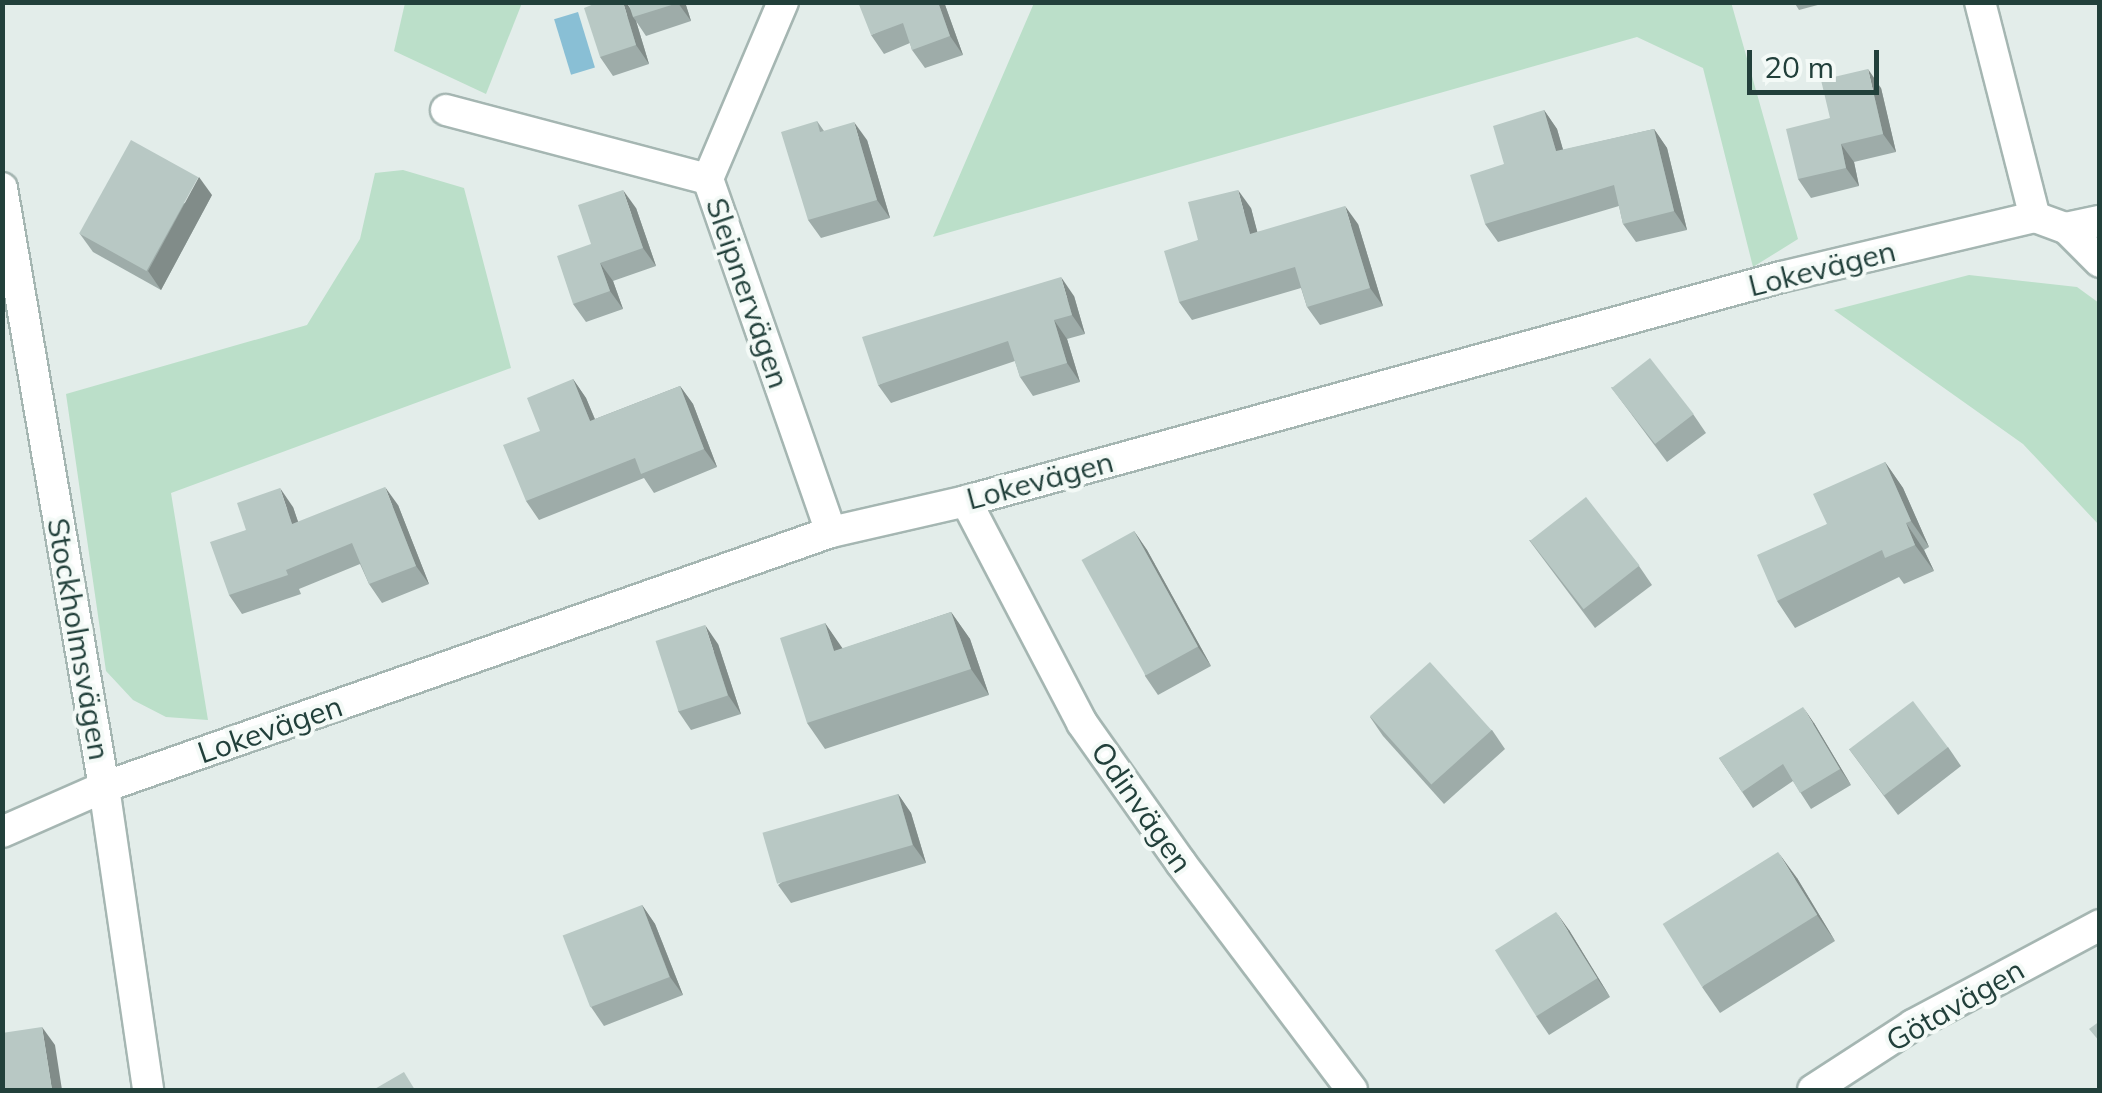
<!DOCTYPE html>
<meta charset="utf-8">
<style>
body{margin:0}
#map{position:relative;width:2102px;height:1093px;overflow:hidden;background:#e3edea;font-family:Mulish,sans-serif}
div>[style]{position:absolute}
.green>*{inset:0;background:#bbdfc9}
.water>*{inset:0;background:#89bfd5;transform-origin:0 0}
.roads{filter:drop-shadow(2px 0 #a5b6b2) drop-shadow(-2px 0 #a5b6b2) drop-shadow(0 2px #a5b6b2) drop-shadow(0 -2px #a5b6b2)}
.minor>*{height:30px;margin:-15px;padding:0 15px;transform-origin:15px;border-radius:15px;background:#fff}
.wall>*{inset:0;background:#9eaca9}
.shaded-wall>*{inset:0;background:#818c89}
.building>*{inset:0;background:#b8c8c4;transform-origin:0 0}
span{translate:-50% -50%;white-space:nowrap;text-align:center;line-height:1.15;-webkit-text-stroke:8px #f4faf7;paint-order:stroke}
.street-label{font-size:30px;color:#22403b}
.frame{position:absolute;inset:0;border:5px solid #22403b;pointer-events:none}
.scale{position:absolute;left:1747px;top:50px;width:132px;height:45px;box-sizing:border-box;border:5px solid #22403b;border-top:0;padding-left:12px;font-size:30px;line-height:35px;white-space:nowrap;color:#22403b;-webkit-text-stroke:8px #f4faf7;paint-order:stroke}
</style>
<div id="map">
<div class="green">
<i style="clip-path:polygon(1731px 2px,1798px 239px,1753px 267px,1703px 68px,1637px 37px,933px 237px,1034px 3px)"></i>
<i style="clip-path:polygon(405px 3px,522px 3px,486px 94px,394px 51px)"></i>
<i style="clip-path:polygon(403px 170px,464px 188px,511px 368px,171px 493px,208px 720px,166px 717px,133px 700px,106px 671px,66px 394px,307px 325px,360px 239px,375px 173px)"></i>
<i style="clip-path:polygon(1969px 275px,2077px 287px,2099px 303px,2099px 525px,2023px 444px,1834px 310px)"></i>
</div>
<div class="water">
<i style="left:578px;top:12px;width:58px;height:25px;rotate:73deg"></i>
</div>
<div class="roads">
<div class="minor">
<i style="left:783px;top:2px;width:192px;rotate:113deg"></i>
<i style="left:708px;top:179px;width:374px;rotate:70.8deg"></i>
<i style="left:1980px;top:2px;width:222px;rotate:75.7deg"></i>
<i style="left:446px;top:110px;width:271px;rotate:14.8deg"></i>
<i style="left:2px;top:188px;width:608px;rotate:80.34deg"></i>
<i style="left:104px;top:787px;width:306px;rotate:81.7deg"></i>
<i style="left:2066px;top:228px;width:48px;rotate:45deg"></i>
<i style="left:966px;top:501px;width:250px;rotate:62.4deg"></i>
<i style="left:1082px;top:723px;width:171px;rotate:54.7deg"></i>
<i style="left:1181px;top:863px;width:284px;rotate:53deg"></i>
<i style="left:2px;top:832px;width:111px;rotate:-23.8deg"></i>
<i style="left:104px;top:787px;width:770px;rotate:-19.33deg"></i>
<i style="left:831px;top:532px;width:139px;rotate:-12.9deg"></i>
<i style="left:966px;top:501px;width:845px;rotate:-15.37deg"></i>
<i style="left:1781px;top:277px;width:261px;rotate:-13.3deg"></i>
<i style="left:2035px;top:217px;width:33px;rotate:20deg"></i>
<i style="left:2066px;top:228px;width:35px;rotate:-12deg"></i>
<i style="left:1813px;top:1090px;width:119px;rotate:-33deg"></i>
<i style="left:1913px;top:1025px;width:212px;rotate:-28.1deg"></i>
</div>
</div>
<div class="wall">
<i style="clip-path:polygon(628px 2px,685px 2px,691px 21px,646px 36px,636px 21px,649px 64px,613px 76px,600px 57px,631px 9px)"></i>
<i style="clip-path:polygon(944px 2px,963px 55px,925px 68px,912px 50px,910px 43px,884px 54px,871px 35px)"></i>
<i style="clip-path:polygon(1794px 2px,1829px 2px,1799px 10px)"></i>
<i style="clip-path:polygon(1881px 88px,1896px 152px,1854px 162px,1859px 186px,1811px 198px,1798px 179px,1830px 118px)"></i>
<i style="clip-path:polygon(1544px 110px,1557px 129px,1563px 150px,1654px 129px,1667px 148px,1687px 230px,1636px 242px,1623px 224px,1619px 206px,1498px 242px,1485px 224px,1504px 164px)"></i>
<i style="clip-path:polygon(817px 121px,824px 131px,867px 140px,890px 218px,821px 238px,808px 220px)"></i>
<i style="clip-path:polygon(212px 195px,161px 290px,93px 252px,80px 234px)"></i>
<i style="clip-path:polygon(636px 208px,656px 266px,613px 281px,623px 309px,586px 322px,573px 304px)"></i>
<i style="clip-path:polygon(1251px 208px,1257px 232px,1358px 224px,1383px 306px,1320px 325px,1307px 307px,1301px 288px,1192px 320px,1179px 302px,1198px 240px)"></i>
<i style="clip-path:polygon(1074px 296px,1085px 334px,1067px 339px,1080px 382px,1033px 396px,1020px 377px,1015px 361px,891px 403px,878px 385px)"></i>
<i style="clip-path:polygon(573px 379px,586px 398px,595px 419px,680px 386px,693px 404px,717px 467px,654px 493px,644px 478px,539px 520px,526px 501px,540px 431px)"></i>
<i style="clip-path:polygon(1611px 387px,1693px 414px,1706px 433px,1667px 462px)"></i>
<i style="clip-path:polygon(1885px 462px,1903px 488px,1929px 547px,1924px 550px,1934px 571px,1904px 584px,1899px 577px,1795px 628px,1777px 601px,1827px 524px)"></i>
<i style="clip-path:polygon(398px 505px,429px 584px,382px 603px,369px 584px,360px 564px,299px 589px,301px 594px,242px 614px,229px 595px,246px 530px,293px 507px,298px 522px)"></i>
<i style="clip-path:polygon(1134px 531px,1147px 550px,1211px 666px,1158px 695px,1145px 676px)"></i>
<i style="clip-path:polygon(1529px 540px,1639px 566px,1652px 585px,1595px 628px)"></i>
<i style="clip-path:polygon(951px 612px,970px 639px,989px 695px,825px 749px,807px 723px,825px 623px,842px 649px)"></i>
<i style="clip-path:polygon(718px 644px,741px 714px,691px 730px,678px 711px)"></i>
<i style="clip-path:polygon(1370px 717px,1492px 730px,1505px 749px,1444px 804px,1383px 736px)"></i>
<i style="clip-path:polygon(1814px 723px,1851px 785px,1811px 809px,1793px 781px,1753px 808px,1719px 758px)"></i>
<i style="clip-path:polygon(1948px 747px,1961px 766px,1898px 815px,1849px 749px)"></i>
<i style="clip-path:polygon(898px 794px,911px 813px,926px 863px,791px 903px,778px 885px)"></i>
<i style="clip-path:polygon(1797px 878px,1835px 941px,1720px 1013px,1702px 987px)"></i>
<i style="clip-path:polygon(642px 905px,655px 924px,683px 995px,604px 1026px,591px 1007px)"></i>
<i style="clip-path:polygon(1569px 930px,1610px 997px,1549px 1035px,1536px 1016px)"></i>
</div>
<div class="shaded-wall">
<i style="clip-path:polygon(623px 2px,626px 2px,634px 14px,633px 17px,636px 21px,649px 64px,636px 45px)"></i>
<i style="clip-path:polygon(678px 2px,685px 2px,691px 21px,678px 3px)"></i>
<i style="clip-path:polygon(938px 2px,944px 2px,963px 55px,950px 36px)"></i>
<i style="clip-path:polygon(1868px 69px,1881px 88px,1896px 152px,1883px 134px)"></i>
<i style="clip-path:polygon(1544px 110px,1557px 129px,1569px 170px,1556px 151px)"></i>
<i style="clip-path:polygon(854px 122px,867px 140px,890px 218px,877px 200px)"></i>
<i style="clip-path:polygon(1654px 129px,1667px 148px,1687px 230px,1674px 211px)"></i>
<i style="clip-path:polygon(1841px 144px,1854px 162px,1859px 186px,1846px 168px)"></i>
<i style="clip-path:polygon(199px 177px,212px 195px,161px 290px,148px 271px)"></i>
<i style="clip-path:polygon(623px 190px,636px 208px,656px 266px,643px 248px)"></i>
<i style="clip-path:polygon(1238px 190px,1251px 208px,1263px 253px,1250px 234px)"></i>
<i style="clip-path:polygon(1345px 206px,1358px 224px,1383px 306px,1370px 288px)"></i>
<i style="clip-path:polygon(600px 263px,613px 281px,623px 309px,610px 291px)"></i>
<i style="clip-path:polygon(1061px 277px,1074px 296px,1085px 334px,1072px 315px)"></i>
<i style="clip-path:polygon(1054px 320px,1067px 339px,1080px 382px,1067px 363px)"></i>
<i style="clip-path:polygon(573px 379px,586px 398px,603px 439px,590px 421px)"></i>
<i style="clip-path:polygon(680px 386px,693px 404px,717px 467px,704px 449px)"></i>
<i style="clip-path:polygon(1885px 462px,1903px 488px,1929px 547px,1911px 521px)"></i>
<i style="clip-path:polygon(385px 487px,398px 505px,429px 584px,416px 566px)"></i>
<i style="clip-path:polygon(280px 488px,293px 507px,305px 542px,292px 524px)"></i>
<i style="clip-path:polygon(1906px 523px,1924px 550px,1934px 571px,1915px 545px)"></i>
<i style="clip-path:polygon(1134px 531px,1147px 550px,1211px 666px,1198px 647px)"></i>
<i style="clip-path:polygon(951px 612px,970px 639px,989px 695px,971px 669px)"></i>
<i style="clip-path:polygon(825px 623px,843px 649px,834px 651px)"></i>
<i style="clip-path:polygon(705px 625px,718px 644px,741px 714px,728px 695px)"></i>
<i style="clip-path:polygon(1803px 707px,1814px 723px,1851px 785px,1840px 769px)"></i>
<i style="clip-path:polygon(898px 794px,911px 813px,926px 863px,913px 845px)"></i>
<i style="clip-path:polygon(1778px 852px,1797px 878px,1835px 941px,1817px 915px)"></i>
<i style="clip-path:polygon(642px 905px,655px 924px,683px 995px,670px 977px)"></i>
<i style="clip-path:polygon(1556px 912px,1569px 930px,1610px 997px,1597px 978px)"></i>
<i style="clip-path:polygon(42px 1027px,55px 1045px,62px 1090px,52px 1090px)"></i>
</div>
<div class="building">
<i style="clip-path:polygon(599px 2px,623px 2px,636px 45px,600px 57px,584px 8px)"></i>
<i style="clip-path:polygon(628px 2px,678px 2px,678px 3px,633px 17px)"></i>
<i style="clip-path:polygon(858px 2px,938px 2px,950px 36px,912px 50px,903px 23px,871px 35px)"></i>
<i style="clip-path:polygon(1868px 69px,1883px 134px,1841px 144px,1846px 168px,1798px 179px,1786px 129px,1830px 118px,1821px 80px)"></i>
<i style="clip-path:polygon(1544px 110px,1556px 151px,1654px 129px,1674px 211px,1623px 224px,1614px 185px,1485px 224px,1470px 175px,1504px 164px,1493px 126px)"></i>
<i style="clip-path:polygon(817px 121px,820px 132px,854px 122px,877px 200px,808px 220px,781px 132px)"></i>
<i style="left:131px;top:140px;width:77px;height:107px;rotate:29deg"></i>
<i style="clip-path:polygon(623px 190px,643px 248px,600px 263px,610px 291px,573px 304px,557px 256px,591px 244px,578px 205px)"></i>
<i style="clip-path:polygon(1238px 190px,1250px 234px,1345px 206px,1370px 288px,1307px 307px,1295px 267px,1179px 302px,1164px 251px,1198px 240px,1188px 202px)"></i>
<i style="clip-path:polygon(1061px 277px,1072px 315px,1054px 320px,1067px 363px,1020px 377px,1008px 341px,878px 385px,862px 337px)"></i>
<i style="left:1650px;top:358px;width:71px;height:49px;rotate:52deg"></i>
<i style="clip-path:polygon(573px 379px,590px 421px,680px 386px,704px 449px,641px 474px,635px 458px,526px 501px,503px 445px,540px 431px,527px 398px)"></i>
<i style="clip-path:polygon(1885px 462px,1911px 521px,1906px 523px,1915px 545px,1885px 558px,1882px 550px,1777px 601px,1757px 555px,1827px 524px,1813px 494px)"></i>
<i style="clip-path:polygon(385px 487px,416px 566px,369px 584px,352px 543px,286px 570px,288px 575px,229px 595px,210px 542px,246px 530px,237px 503px,280px 488px,292px 524px)"></i>
<i style="left:1586px;top:497px;width:87px;height:71px;rotate:52deg"></i>
<i style="left:1134px;top:531px;width:132px;height:60px;rotate:61deg"></i>
<i style="clip-path:polygon(951px 612px,971px 669px,807px 723px,780px 638px,825px 623px,834px 651px)"></i>
<i style="left:705px;top:625px;width:74px;height:52px;rotate:72deg"></i>
<i style="left:1430px;top:662px;width:92px;height:81px;rotate:48deg"></i>
<i style="left:1913px;top:701px;width:58px;height:80px;rotate:53deg"></i>
<i style="clip-path:polygon(1803px 707px,1840px 769px,1800px 793px,1783px 764px,1742px 792px,1719px 758px)"></i>
<i style="left:898px;top:794px;width:53px;height:141px;rotate:74deg"></i>
<i style="left:1778px;top:852px;width:74px;height:136px;rotate:58deg"></i>
<i style="left:642px;top:905px;width:77px;height:85px;rotate:69deg"></i>
<i style="left:1556px;top:912px;width:78px;height:72px;rotate:58deg"></i>
<i style="clip-path:polygon(2100px 1021px,2100px 1042px,2089px 1029px)"></i>
<i style="clip-path:polygon(42px 1027px,52px 1090px,2px 1090px,2px 1033px)"></i>
<i style="clip-path:polygon(404px 1072px,415px 1090px,373px 1090px)"></i>
</div>
<div class="street-label">
<span style="left:1822px;top:268px;rotate:-14deg">Lokevägen</span>
<span style="left:748px;top:293px;rotate:71deg">Sleipnervägen</span>
<span style="left:1040px;top:480px;rotate:-15deg">Lokevägen</span>
<span style="left:79px;top:639px;rotate:80deg">Stockholmsvägen</span>
<span style="left:270px;top:729px;rotate:-19deg">Lokevägen</span>
<span style="left:1142px;top:807px;rotate:55deg">Odinvägen</span>
<span style="left:1955px;top:1005px;rotate:-30deg">Götavägen</span>
</div>
<div class="frame"></div>
<div class="scale">20 m</div>
</div>
